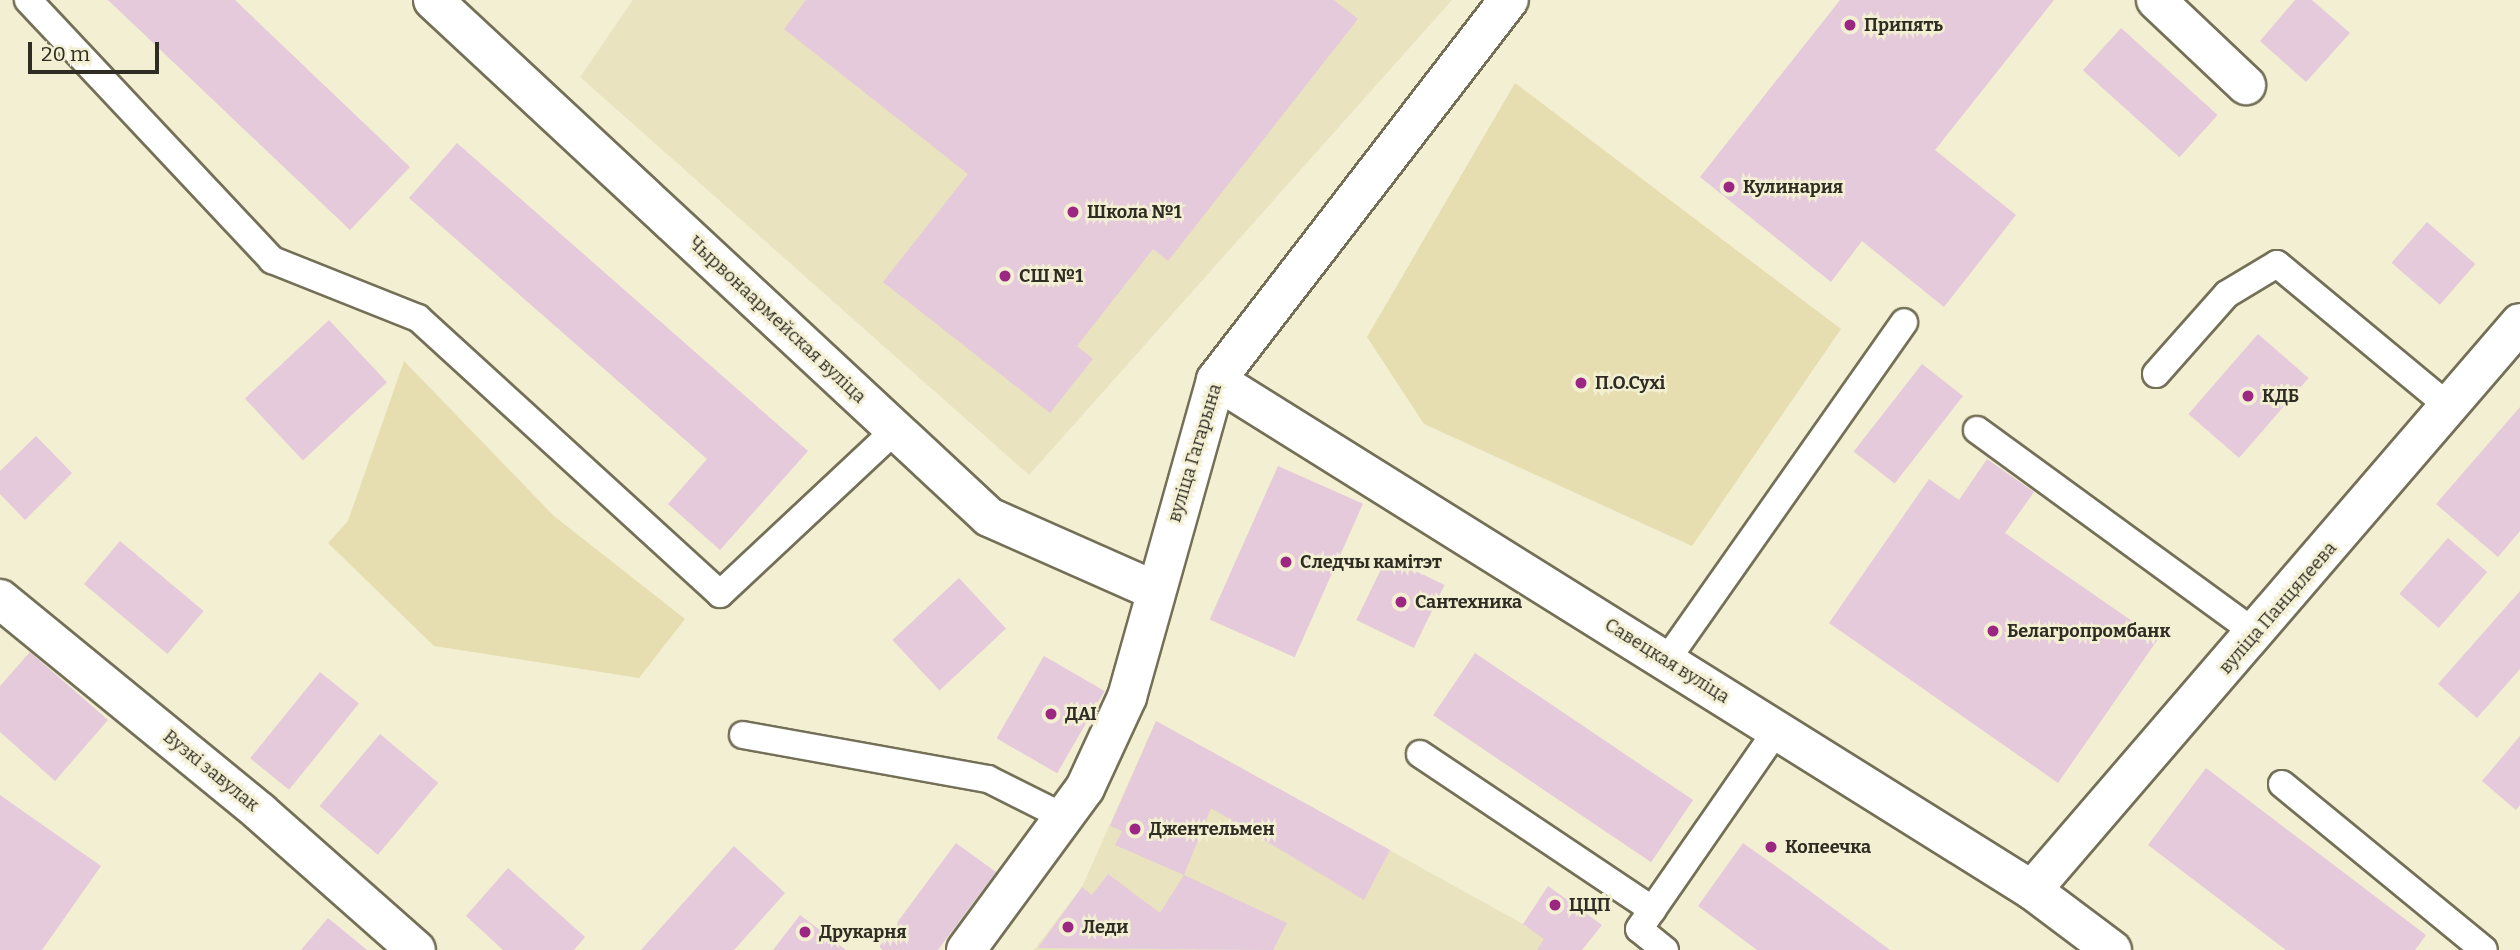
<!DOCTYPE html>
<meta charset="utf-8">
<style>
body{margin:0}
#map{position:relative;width:2520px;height:950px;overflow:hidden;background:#f3efd3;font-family:Bitter,serif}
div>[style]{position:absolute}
.built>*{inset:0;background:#e9e3c0}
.green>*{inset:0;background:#e6deb0}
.building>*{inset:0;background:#e4cadb;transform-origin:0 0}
.roads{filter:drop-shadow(2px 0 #747058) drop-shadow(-2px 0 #747058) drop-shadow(0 2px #747058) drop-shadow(0 -2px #747058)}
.service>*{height:26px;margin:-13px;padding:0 13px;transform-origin:13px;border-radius:13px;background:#fff}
.minor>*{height:38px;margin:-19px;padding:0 19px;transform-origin:19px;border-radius:19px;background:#fff}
.tertiary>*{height:38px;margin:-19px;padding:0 19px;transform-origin:19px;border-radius:19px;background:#fff}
.dots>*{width:19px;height:19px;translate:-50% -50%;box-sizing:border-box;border:4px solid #f3efd3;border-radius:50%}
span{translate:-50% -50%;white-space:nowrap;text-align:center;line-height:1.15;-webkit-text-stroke:5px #f3efd3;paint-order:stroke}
.poi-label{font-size:18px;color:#2f2d23;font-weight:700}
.left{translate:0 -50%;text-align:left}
.street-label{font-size:18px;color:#2f2d23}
.scale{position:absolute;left:28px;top:42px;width:131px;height:32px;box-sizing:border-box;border:4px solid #2f2d23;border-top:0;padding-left:9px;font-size:21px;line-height:24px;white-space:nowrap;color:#2f2d23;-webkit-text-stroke:5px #f3efd3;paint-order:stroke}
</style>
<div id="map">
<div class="built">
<i style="clip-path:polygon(633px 0,1452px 0,1029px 475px,580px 77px)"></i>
<i style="clip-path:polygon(1156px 721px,1523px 924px,1563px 950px,1034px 950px,1082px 887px)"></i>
</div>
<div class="green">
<i style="clip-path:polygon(1515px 83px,1841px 329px,1692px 546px,1424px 424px,1367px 337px)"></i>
<i style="clip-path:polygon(404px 361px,554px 516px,685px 619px,639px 678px,434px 646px,328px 543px,348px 521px)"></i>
</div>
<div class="building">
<i style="clip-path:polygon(108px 0,235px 0,410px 167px,350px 230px)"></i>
<i style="clip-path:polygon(806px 0,1334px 0,1358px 19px,1168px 261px,1153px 249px,1077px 346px,1093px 359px,1050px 413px,883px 282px,968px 174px,784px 29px)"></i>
<i style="clip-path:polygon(1840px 0,2054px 0,1935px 150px,2016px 215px,1944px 307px,1862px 241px,1831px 282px,1700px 177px)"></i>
<i style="clip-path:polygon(2295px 0,2312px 0,2350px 33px,2306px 82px,2260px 41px)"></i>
<i style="left:2121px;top:28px;width:130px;height:57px;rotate:42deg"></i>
<i style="clip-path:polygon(457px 143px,808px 451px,720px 550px,668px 504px,707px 459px,409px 198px)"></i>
<i style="left:2427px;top:222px;width:64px;height:54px;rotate:41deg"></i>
<i style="left:329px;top:320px;width:85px;height:115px;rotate:47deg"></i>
<i style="left:2258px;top:334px;width:67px;height:106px;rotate:41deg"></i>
<i style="left:1922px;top:364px;width:52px;height:111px;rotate:38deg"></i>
<i style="clip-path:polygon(2520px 407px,2520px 531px,2498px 557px,2436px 504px)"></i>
<i style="clip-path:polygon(36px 436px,72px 473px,25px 520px,0 494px,0 471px)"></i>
<i style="clip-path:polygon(1987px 459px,2034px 492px,2005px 533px,2158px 639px,2058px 783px,1829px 623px,1929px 479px,1959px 500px)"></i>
<i style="left:1278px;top:466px;width:93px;height:168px;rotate:24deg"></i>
<i style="left:2448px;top:538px;width:52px;height:74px;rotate:41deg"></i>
<i style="left:120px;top:541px;width:109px;height:56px;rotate:40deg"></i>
<i style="left:1387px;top:557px;width:64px;height:70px;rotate:26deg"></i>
<i style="left:959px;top:578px;width:69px;height:91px;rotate:47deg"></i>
<i style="clip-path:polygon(2520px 591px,2520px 669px,2477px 718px,2438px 684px)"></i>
<i style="clip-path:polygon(30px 652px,108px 720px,55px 781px,0 732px,0 686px)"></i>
<i style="left:1475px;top:653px;width:263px;height:75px;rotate:34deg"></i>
<i style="left:1044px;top:656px;width:70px;height:95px;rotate:30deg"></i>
<i style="left:320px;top:672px;width:50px;height:111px;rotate:39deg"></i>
<i style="clip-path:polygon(1156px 721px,1390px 850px,1364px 900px,1211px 808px,1184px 875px,1115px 845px,1122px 831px,1110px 826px)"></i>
<i style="left:380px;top:734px;width:76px;height:94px;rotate:40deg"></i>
<i style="clip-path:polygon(2520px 736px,2520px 805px,2516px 810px,2482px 781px)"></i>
<i style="clip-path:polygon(2206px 768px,2426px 935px,2415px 950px,2286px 950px,2148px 845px)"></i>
<i style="clip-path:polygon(0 795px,101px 866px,42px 950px,0 950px)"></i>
<i style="clip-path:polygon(956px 843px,996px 872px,938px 950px,883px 950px,879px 947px)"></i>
<i style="clip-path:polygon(1743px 843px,1788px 875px,1890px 950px,1757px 950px,1698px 906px)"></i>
<i style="clip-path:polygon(734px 846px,785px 893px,734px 950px,641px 950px)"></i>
<i style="clip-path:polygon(508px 868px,585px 937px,574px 950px,503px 950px,466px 916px)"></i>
<i style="clip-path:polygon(1108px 874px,1160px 913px,1184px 875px,1287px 923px,1273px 950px,1038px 948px,1082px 887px,1092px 895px)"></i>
<i style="clip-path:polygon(1548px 886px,1602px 925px,1582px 950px,1537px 950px,1544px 939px,1523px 924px)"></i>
<i style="clip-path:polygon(800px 915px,846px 950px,773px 950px)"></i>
<i style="clip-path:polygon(328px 918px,367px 950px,301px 950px)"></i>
</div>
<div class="roads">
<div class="service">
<i style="left:28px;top:0;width:357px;rotate:46.8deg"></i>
<i style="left:272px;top:260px;width:157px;rotate:21.7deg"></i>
<i style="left:418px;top:318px;width:409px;rotate:42.4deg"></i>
<i style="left:720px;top:594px;width:240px;rotate:-43.1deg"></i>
<i style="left:2156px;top:374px;width:107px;rotate:-48.4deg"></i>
<i style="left:2227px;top:294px;width:58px;rotate:-31deg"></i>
<i style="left:2277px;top:264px;width:224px;rotate:39.7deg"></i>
<i style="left:1977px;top:430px;width:346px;rotate:36.1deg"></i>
<i style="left:1666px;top:661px;width:414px;rotate:-54.9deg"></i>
<i style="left:743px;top:735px;width:249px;rotate:10.2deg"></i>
<i style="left:988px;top:779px;width:85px;rotate:26.6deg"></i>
<i style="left:1420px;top:754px;width:280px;rotate:33.8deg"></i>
<i style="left:2282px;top:784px;width:261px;rotate:39.4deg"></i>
<i style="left:1665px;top:950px;width:33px;rotate:-141deg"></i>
<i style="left:1639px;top:929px;width:242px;rotate:-55.3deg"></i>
</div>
<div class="minor">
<i style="left:2156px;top:0;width:124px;rotate:43.4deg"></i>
<i style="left:0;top:599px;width:336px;rotate:39.3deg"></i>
<i style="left:260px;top:812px;width:208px;rotate:41.5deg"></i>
<i style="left:2032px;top:890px;width:748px;rotate:-49.28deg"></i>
</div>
<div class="tertiary">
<i style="left:433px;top:0;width:759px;rotate:42.92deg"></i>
<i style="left:989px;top:517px;width:180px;rotate:23.9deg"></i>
<i style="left:1216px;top:380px;width:962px;rotate:32.01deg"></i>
<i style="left:2032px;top:890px;width:100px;rotate:36.9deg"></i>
<i style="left:966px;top:950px;width:201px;rotate:-53.7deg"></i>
<i style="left:1085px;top:788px;width:100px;rotate:-65.2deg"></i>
<i style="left:1127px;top:697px;width:329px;rotate:-74.3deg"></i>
<i style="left:1216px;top:380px;width:480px;rotate:-52.4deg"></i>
</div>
</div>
<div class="dots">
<i style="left:1850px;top:25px;background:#9c2782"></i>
<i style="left:1729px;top:187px;background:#9c2782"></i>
<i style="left:1073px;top:212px;background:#9c2782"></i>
<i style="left:1005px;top:276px;background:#9c2782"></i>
<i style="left:1581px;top:383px;background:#9c2782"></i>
<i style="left:2248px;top:396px;background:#9c2782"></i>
<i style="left:1286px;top:562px;background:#9c2782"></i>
<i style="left:1401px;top:602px;background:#9c2782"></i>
<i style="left:1993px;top:631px;background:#9c2782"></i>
<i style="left:1051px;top:714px;background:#9c2782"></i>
<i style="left:1135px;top:829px;background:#9c2782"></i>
<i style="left:1771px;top:847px;background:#9c2782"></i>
<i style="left:1555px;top:905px;background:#9c2782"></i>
<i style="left:1068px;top:927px;background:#9c2782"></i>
<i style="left:805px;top:932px;background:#9c2782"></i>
</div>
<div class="poi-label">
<span class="left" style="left:1864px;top:25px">Припять</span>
<span class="left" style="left:1743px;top:187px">Кулинария</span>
<span class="left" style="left:1087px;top:212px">Школа №1</span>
<span class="left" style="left:1019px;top:276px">СШ №1</span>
<span class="left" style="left:1595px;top:383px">П.О.Сухі</span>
<span class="left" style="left:2262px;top:396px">КДБ</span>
<span class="left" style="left:1300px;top:562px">Следчы камітэт</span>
<span class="left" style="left:1415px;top:602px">Сантехника</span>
<span class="left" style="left:2007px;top:631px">Белагропромбанк</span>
<span class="left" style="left:1065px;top:714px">ДАІ</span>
<span class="left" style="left:1149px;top:829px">Джентельмен</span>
<span class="left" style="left:1785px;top:847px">Копеечка</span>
<span class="left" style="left:1569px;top:905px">ЦЦП</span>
<span class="left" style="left:1082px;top:927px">Леди</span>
<span class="left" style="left:819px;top:932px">Друкарня</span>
</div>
<div class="street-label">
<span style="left:777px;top:320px;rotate:43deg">Чырвонаармейская вуліца</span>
<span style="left:1195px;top:453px;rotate:-73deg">вуліца Гагарына</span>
<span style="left:2278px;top:608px;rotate:-49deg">вуліца Панцялеева</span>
<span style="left:1667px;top:661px;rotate:32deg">Савецкая вуліца</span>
<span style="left:211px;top:771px;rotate:39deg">Вузкі завулак</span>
</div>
<div class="scale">20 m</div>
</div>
